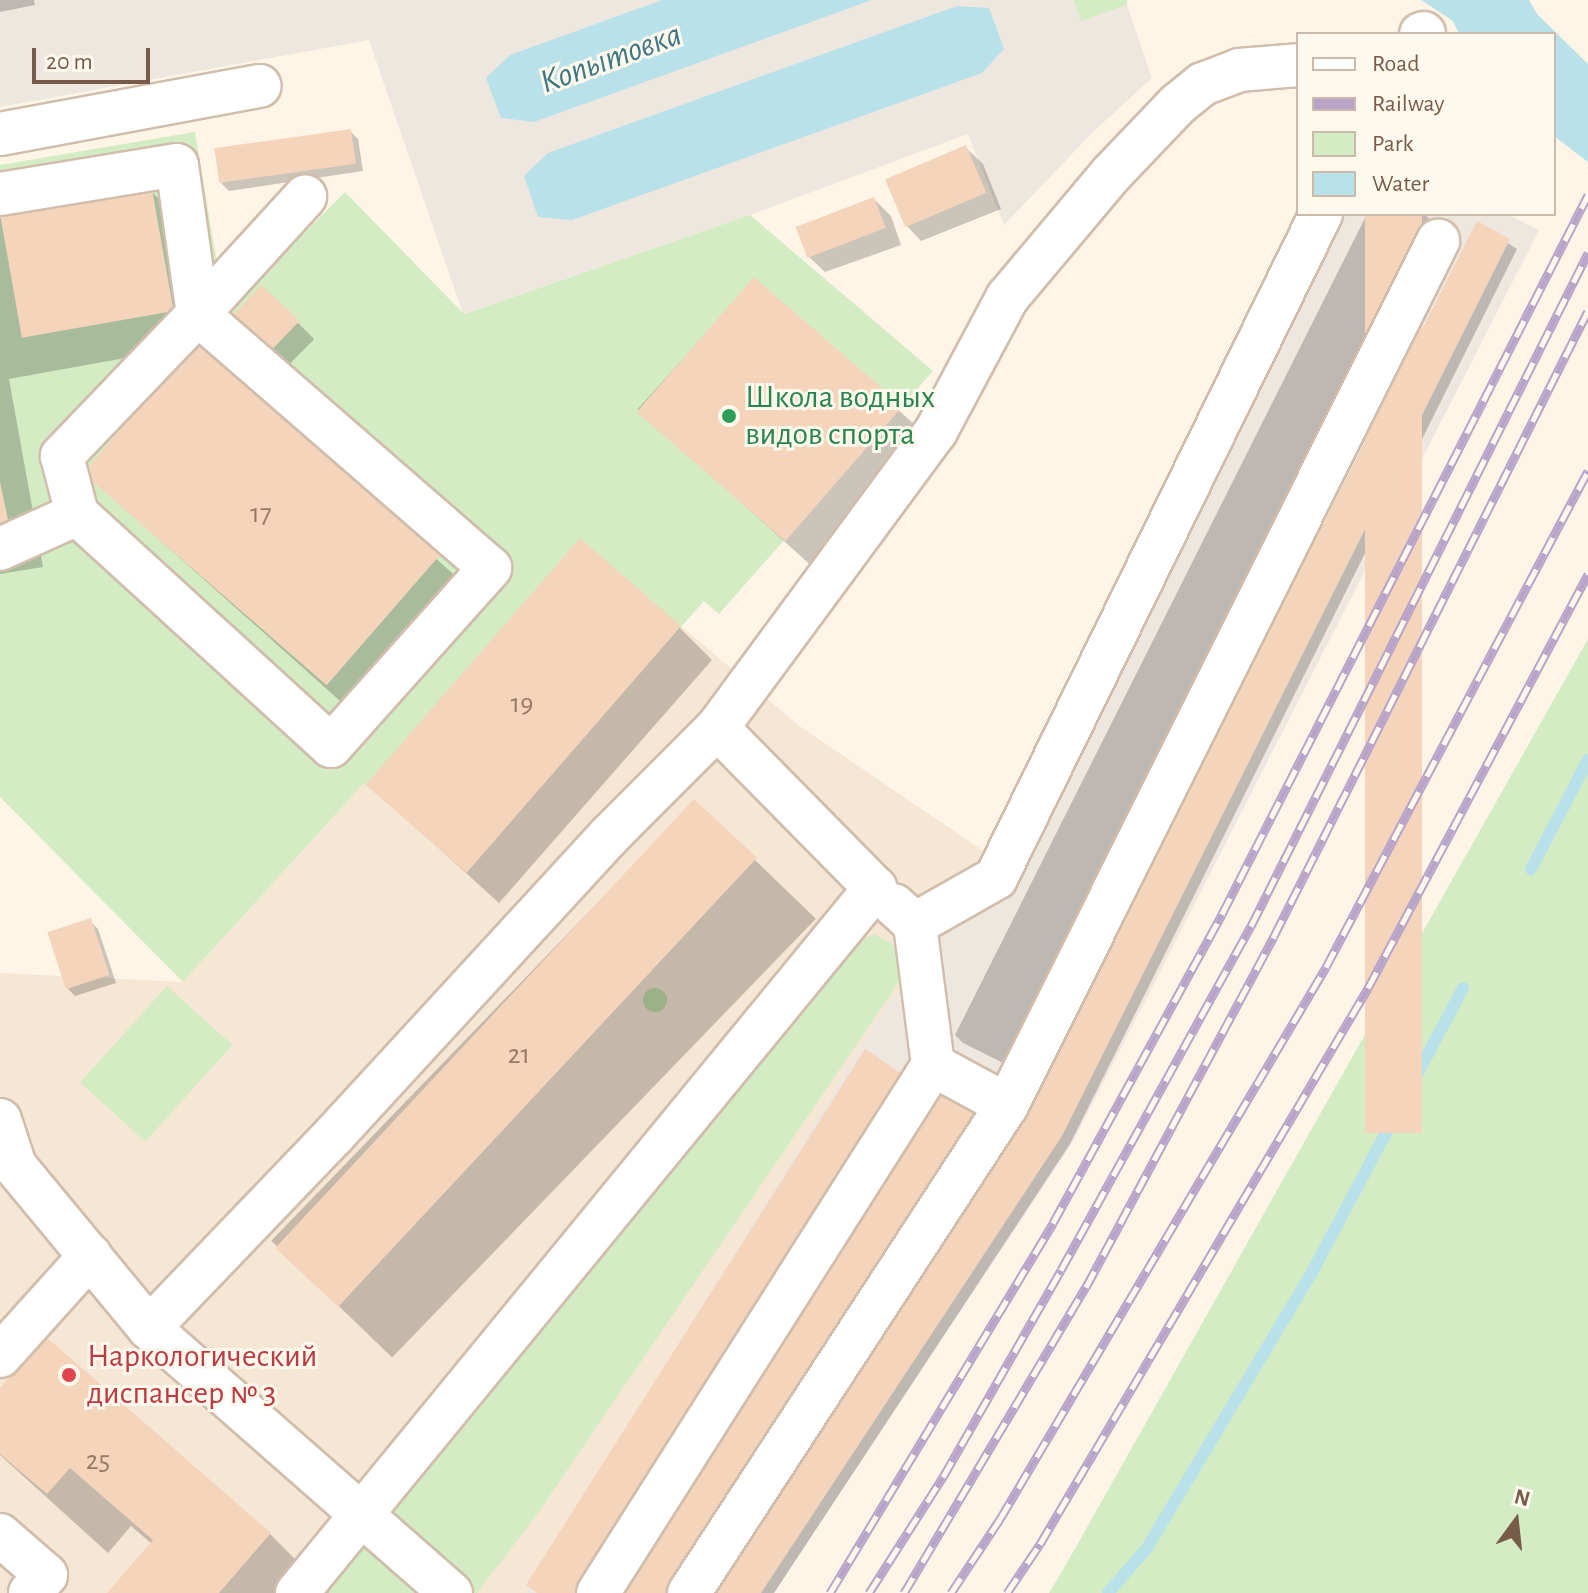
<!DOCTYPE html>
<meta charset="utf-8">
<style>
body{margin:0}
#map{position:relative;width:1588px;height:1593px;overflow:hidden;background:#fef5e6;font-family:"Alegreya Sans",sans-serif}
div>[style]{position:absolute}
.residential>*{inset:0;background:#f6e7d4}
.industrial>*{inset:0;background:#eee7e0}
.green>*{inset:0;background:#d3ecc3;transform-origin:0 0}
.water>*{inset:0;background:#b9e1e9}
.shadow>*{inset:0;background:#0003;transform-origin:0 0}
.stream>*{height:12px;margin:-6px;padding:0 6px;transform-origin:6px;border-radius:6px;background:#b9e1e9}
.building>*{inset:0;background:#f5d4bc;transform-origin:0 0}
.roads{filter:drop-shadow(2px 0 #d0bdab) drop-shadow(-2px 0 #d0bdab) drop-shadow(0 2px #d0bdab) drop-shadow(0 -2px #d0bdab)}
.minor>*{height:42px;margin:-21px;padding:0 21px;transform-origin:21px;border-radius:21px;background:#fff}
.rail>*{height:9px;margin-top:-4.5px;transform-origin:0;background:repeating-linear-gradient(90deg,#fff9ed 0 18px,#b8a3c9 0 36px);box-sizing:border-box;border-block:2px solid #b8a3c9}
.trees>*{width:24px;height:24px;margin:-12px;border-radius:50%;background:#9db189}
.dots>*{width:22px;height:22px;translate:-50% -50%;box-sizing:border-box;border:4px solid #fff9ed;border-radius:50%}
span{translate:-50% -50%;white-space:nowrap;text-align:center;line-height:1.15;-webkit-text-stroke:6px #fff9ed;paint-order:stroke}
.number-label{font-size:28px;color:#987966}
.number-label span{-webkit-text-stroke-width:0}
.leisure-label{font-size:32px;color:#27864d}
.left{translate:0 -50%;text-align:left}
.health-label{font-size:32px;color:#be3a42}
.water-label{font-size:34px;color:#3e7886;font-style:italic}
.legend{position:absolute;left:1296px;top:32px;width:260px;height:184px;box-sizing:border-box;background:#fff9ed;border:2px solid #c9baab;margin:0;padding:10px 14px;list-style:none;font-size:24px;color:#795b49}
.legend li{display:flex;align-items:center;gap:16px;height:40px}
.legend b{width:40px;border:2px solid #c9baab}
.north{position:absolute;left:1476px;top:1481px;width:80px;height:80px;-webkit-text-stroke:6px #fff9ed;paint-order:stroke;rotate:15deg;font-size:22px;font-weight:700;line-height:32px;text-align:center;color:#795b49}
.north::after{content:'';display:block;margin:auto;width:28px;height:36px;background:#795b49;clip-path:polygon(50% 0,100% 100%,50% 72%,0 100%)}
.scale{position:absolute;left:32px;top:48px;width:118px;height:36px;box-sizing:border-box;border:4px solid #795b49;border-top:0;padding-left:10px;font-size:24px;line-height:28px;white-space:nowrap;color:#795b49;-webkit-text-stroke:6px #fff9ed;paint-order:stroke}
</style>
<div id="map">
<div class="residential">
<i style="clip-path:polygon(681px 626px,798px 725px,995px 859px,535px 1582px,526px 1593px,0 1593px,0 973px,183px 982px,364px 783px)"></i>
</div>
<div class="industrial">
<i style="clip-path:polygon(0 0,1074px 0,1082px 20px,1127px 5px,1152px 78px,1093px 132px,1004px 225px,968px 134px,750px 215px,463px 314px,369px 40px,0 107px)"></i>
<i style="clip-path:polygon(1333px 214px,1507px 214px,1539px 230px,1074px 1140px,774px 1593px,526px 1593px,882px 1013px,995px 859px)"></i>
</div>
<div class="green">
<i style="clip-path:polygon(1074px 0,1127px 0,1127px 5px,1081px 21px)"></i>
<i style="clip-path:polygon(195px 132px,217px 263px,246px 292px,345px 192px,464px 314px,750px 215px,933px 371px,719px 614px,704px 601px,465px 871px,364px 783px,183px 982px,0 797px,0 165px)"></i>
<i style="clip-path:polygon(1588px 639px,1588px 1593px,1049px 1593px,1068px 1561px)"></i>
<i style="clip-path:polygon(874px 934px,902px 949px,899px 982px,538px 1513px,477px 1593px,312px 1593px,841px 951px)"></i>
<i style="left:167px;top:986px;width:88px;height:130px;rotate:42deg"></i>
</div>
<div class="water">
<i style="clip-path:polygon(662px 0,872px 0,534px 122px,501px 118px,486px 78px,510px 55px)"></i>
<i style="clip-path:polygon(1421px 0,1529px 0,1537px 14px,1588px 64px,1588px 162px,1554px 136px,1554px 34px,1459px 34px,1453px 21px)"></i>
<i style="clip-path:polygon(957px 6px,989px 8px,997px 29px,1004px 49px,982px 73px,572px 220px,538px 217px,524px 176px,548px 153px)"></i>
</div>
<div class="shadow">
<i style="clip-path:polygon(0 0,34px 0,35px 5px,0 12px)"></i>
<i style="clip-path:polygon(350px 131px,358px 139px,363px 171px,229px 191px,221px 183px)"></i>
<i style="clip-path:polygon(966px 148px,983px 164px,1001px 209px,921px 241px,905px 224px)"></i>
<i style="clip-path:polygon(151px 191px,184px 224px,205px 344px,198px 345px,471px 590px,359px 718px,85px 473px,197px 345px,9px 379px,43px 567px,0 574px,0 218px)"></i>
<i style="clip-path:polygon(874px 199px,891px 216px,901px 245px,825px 272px,808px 256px)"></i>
<i style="clip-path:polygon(1367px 214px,1424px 214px,1431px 220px,1007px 1065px,963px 1043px,955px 1035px)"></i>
<i style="clip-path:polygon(1478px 224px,1517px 249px,1070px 1144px,774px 1593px,711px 1593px,1026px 1115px)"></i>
<i style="left:754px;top:280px;width:241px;height:174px;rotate:42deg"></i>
<i style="left:262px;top:287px;width:74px;height:52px;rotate:45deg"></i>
<i style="clip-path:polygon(679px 627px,712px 660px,499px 903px,367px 783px)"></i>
<i style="left:695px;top:802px;width:168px;height:610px;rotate:44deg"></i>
<i style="clip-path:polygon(90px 921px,98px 929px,116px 983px,75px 996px,67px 988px)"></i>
<i style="clip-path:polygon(0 1391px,270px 1534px,329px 1593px,109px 1593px,152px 1544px,131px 1526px,108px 1553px,0 1455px)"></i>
</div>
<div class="stream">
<i style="left:1531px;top:869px;width:123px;rotate:-62.4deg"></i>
<i style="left:1108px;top:1593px;width:60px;rotate:-49.1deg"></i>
<i style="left:1147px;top:1548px;width:319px;rotate:-59.1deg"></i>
<i style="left:1311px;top:1274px;width:324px;rotate:-62deg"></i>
</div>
<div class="building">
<i style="left:351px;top:129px;width:35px;height:138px;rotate:82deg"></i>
<i style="left:966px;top:145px;width:52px;height:88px;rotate:67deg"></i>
<i style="left:152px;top:189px;width:124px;height:154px;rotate:80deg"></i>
<i style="left:874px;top:197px;width:33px;height:84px;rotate:69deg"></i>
<i style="left:1365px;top:214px;width:57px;height:919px"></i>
<i style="clip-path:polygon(1477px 221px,1510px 239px,1062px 1136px,761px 1593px,708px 1593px,1024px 1114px)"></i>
<i style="left:754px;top:277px;width:197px;height:179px;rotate:41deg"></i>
<i style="left:262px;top:285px;width:52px;height:55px;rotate:44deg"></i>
<i style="left:197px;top:342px;width:323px;height:174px;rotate:41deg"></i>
<i style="clip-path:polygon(0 482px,11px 534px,0 536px)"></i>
<i style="left:580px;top:538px;width:134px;height:327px;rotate:41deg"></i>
<i style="left:694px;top:799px;width:86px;height:614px;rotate:43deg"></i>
<i style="left:91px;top:918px;width:60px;height:46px;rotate:72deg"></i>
<i style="clip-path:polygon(865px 1049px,908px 1078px,582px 1593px,537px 1593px,526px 1585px)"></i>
<i style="left:939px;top:1089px;width:51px;height:603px;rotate:33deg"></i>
<i style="clip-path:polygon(45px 1336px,271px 1533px,219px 1593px,107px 1593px,153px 1540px,70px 1468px,47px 1494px,0 1454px,0 1388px)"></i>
</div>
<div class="roads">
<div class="minor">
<i style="left:1421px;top:34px;width:3px;rotate:-18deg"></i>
<i style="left:0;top:134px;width:264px;rotate:-10.5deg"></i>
<i style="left:0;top:194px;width:179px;rotate:-9.3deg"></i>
<i style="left:177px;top:165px;width:150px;rotate:82deg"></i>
<i style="left:198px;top:314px;width:159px;rotate:-47.6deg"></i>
<i style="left:0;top:549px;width:85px;rotate:-24.4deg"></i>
<i style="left:77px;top:514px;width:344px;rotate:42.4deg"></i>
<i style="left:331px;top:746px;width:239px;rotate:-48.2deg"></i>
<i style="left:490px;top:568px;width:387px;rotate:-139deg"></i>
<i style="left:198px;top:314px;width:197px;rotate:133.8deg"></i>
<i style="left:62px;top:456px;width:60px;rotate:75.5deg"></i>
<i style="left:915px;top:924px;width:93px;rotate:-29.6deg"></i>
<i style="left:996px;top:878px;width:739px;rotate:-63.92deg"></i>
<i style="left:933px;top:1065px;width:84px;rotate:28.4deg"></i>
<i style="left:1007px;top:1105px;width:966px;rotate:-63.49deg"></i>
<i style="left:0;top:1120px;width:48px;rotate:71.9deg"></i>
<i style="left:15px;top:1166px;width:210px;rotate:50.4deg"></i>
<i style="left:149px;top:1328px;width:402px;rotate:41.3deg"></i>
<i style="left:149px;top:1328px;width:267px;rotate:-46.2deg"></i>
<i style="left:334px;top:1135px;width:406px;rotate:-47.4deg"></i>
<i style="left:609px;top:836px;width:153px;rotate:-45deg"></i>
<i style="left:717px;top:728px;width:369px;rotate:-53.6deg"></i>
<i style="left:936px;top:431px;width:151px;rotate:-61.9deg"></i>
<i style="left:1007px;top:298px;width:163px;rotate:-50deg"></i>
<i style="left:1112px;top:173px;width:95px;rotate:-46.3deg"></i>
<i style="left:1178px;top:104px;width:32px;rotate:-39deg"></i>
<i style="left:1203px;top:84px;width:39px;rotate:-21deg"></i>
<i style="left:1239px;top:70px;width:59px;rotate:-4.8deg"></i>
<i style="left:0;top:1356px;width:135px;rotate:-48deg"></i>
<i style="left:0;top:1535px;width:61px;rotate:41deg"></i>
<i style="left:46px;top:1575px;width:24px;rotate:132deg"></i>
<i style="left:297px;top:1593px;width:912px;rotate:-50.65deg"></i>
<i style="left:875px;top:888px;width:225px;rotate:-134.6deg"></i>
<i style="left:598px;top:1593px;width:625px;rotate:-57.61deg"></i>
<i style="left:933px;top:1065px;width:142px;rotate:-97.3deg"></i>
<i style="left:915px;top:924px;width:28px;rotate:-138deg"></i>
<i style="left:689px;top:1593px;width:582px;rotate:-56.91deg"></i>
</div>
</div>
<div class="rail">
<i style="left:830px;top:1593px;width:432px;rotate:-58.9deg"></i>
<i style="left:1053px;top:1223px;width:352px;rotate:-61.3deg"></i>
<i style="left:1222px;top:914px;width:807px;rotate:-63.02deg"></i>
<i style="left:869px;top:1593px;width:138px;rotate:-57.5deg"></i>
<i style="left:943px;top:1477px;width:238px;rotate:-60.3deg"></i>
<i style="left:1061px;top:1270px;width:393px;rotate:-61.1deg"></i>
<i style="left:1251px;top:926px;width:753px;rotate:-63.4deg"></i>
<i style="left:904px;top:1593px;width:356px;rotate:-59.3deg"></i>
<i style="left:1086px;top:1287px;width:398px;rotate:-61.8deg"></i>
<i style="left:1274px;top:936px;width:699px;rotate:-63.33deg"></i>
<i style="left:951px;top:1593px;width:89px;rotate:-56.5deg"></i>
<i style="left:1000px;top:1519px;width:641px;rotate:-59.43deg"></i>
<i style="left:1326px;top:967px;width:561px;rotate:-62.16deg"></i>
<i style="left:1007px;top:1593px;width:59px;rotate:-56deg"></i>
<i style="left:1040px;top:1544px;width:646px;rotate:-59.46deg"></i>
<i style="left:1368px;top:988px;width:469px;rotate:-62deg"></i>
</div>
<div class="trees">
<i style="left:655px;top:1000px"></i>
</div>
<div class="dots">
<i style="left:729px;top:416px;background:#2e9e5b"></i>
<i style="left:69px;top:1375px;background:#e0444e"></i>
</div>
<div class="number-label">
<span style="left:261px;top:514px">17</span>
<span style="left:522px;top:704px">19</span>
<span style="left:519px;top:1055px">21</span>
<span style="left:98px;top:1461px">25</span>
</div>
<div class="leisure-label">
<span class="left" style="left:745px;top:416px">Школа водных<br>видов спорта</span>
</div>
<div class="health-label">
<span class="left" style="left:87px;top:1375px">Наркологический<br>диспансер № 3</span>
</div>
<div class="water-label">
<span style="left:611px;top:59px;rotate:-20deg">Копытовка</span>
</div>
<ul class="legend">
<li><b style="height:10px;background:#fff"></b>Road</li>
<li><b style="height:10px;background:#b8a3c9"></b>Railway</li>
<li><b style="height:22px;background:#d3ecc3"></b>Park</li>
<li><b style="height:22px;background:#b9e1e9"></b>Water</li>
</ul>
<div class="north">N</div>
<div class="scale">20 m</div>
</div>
